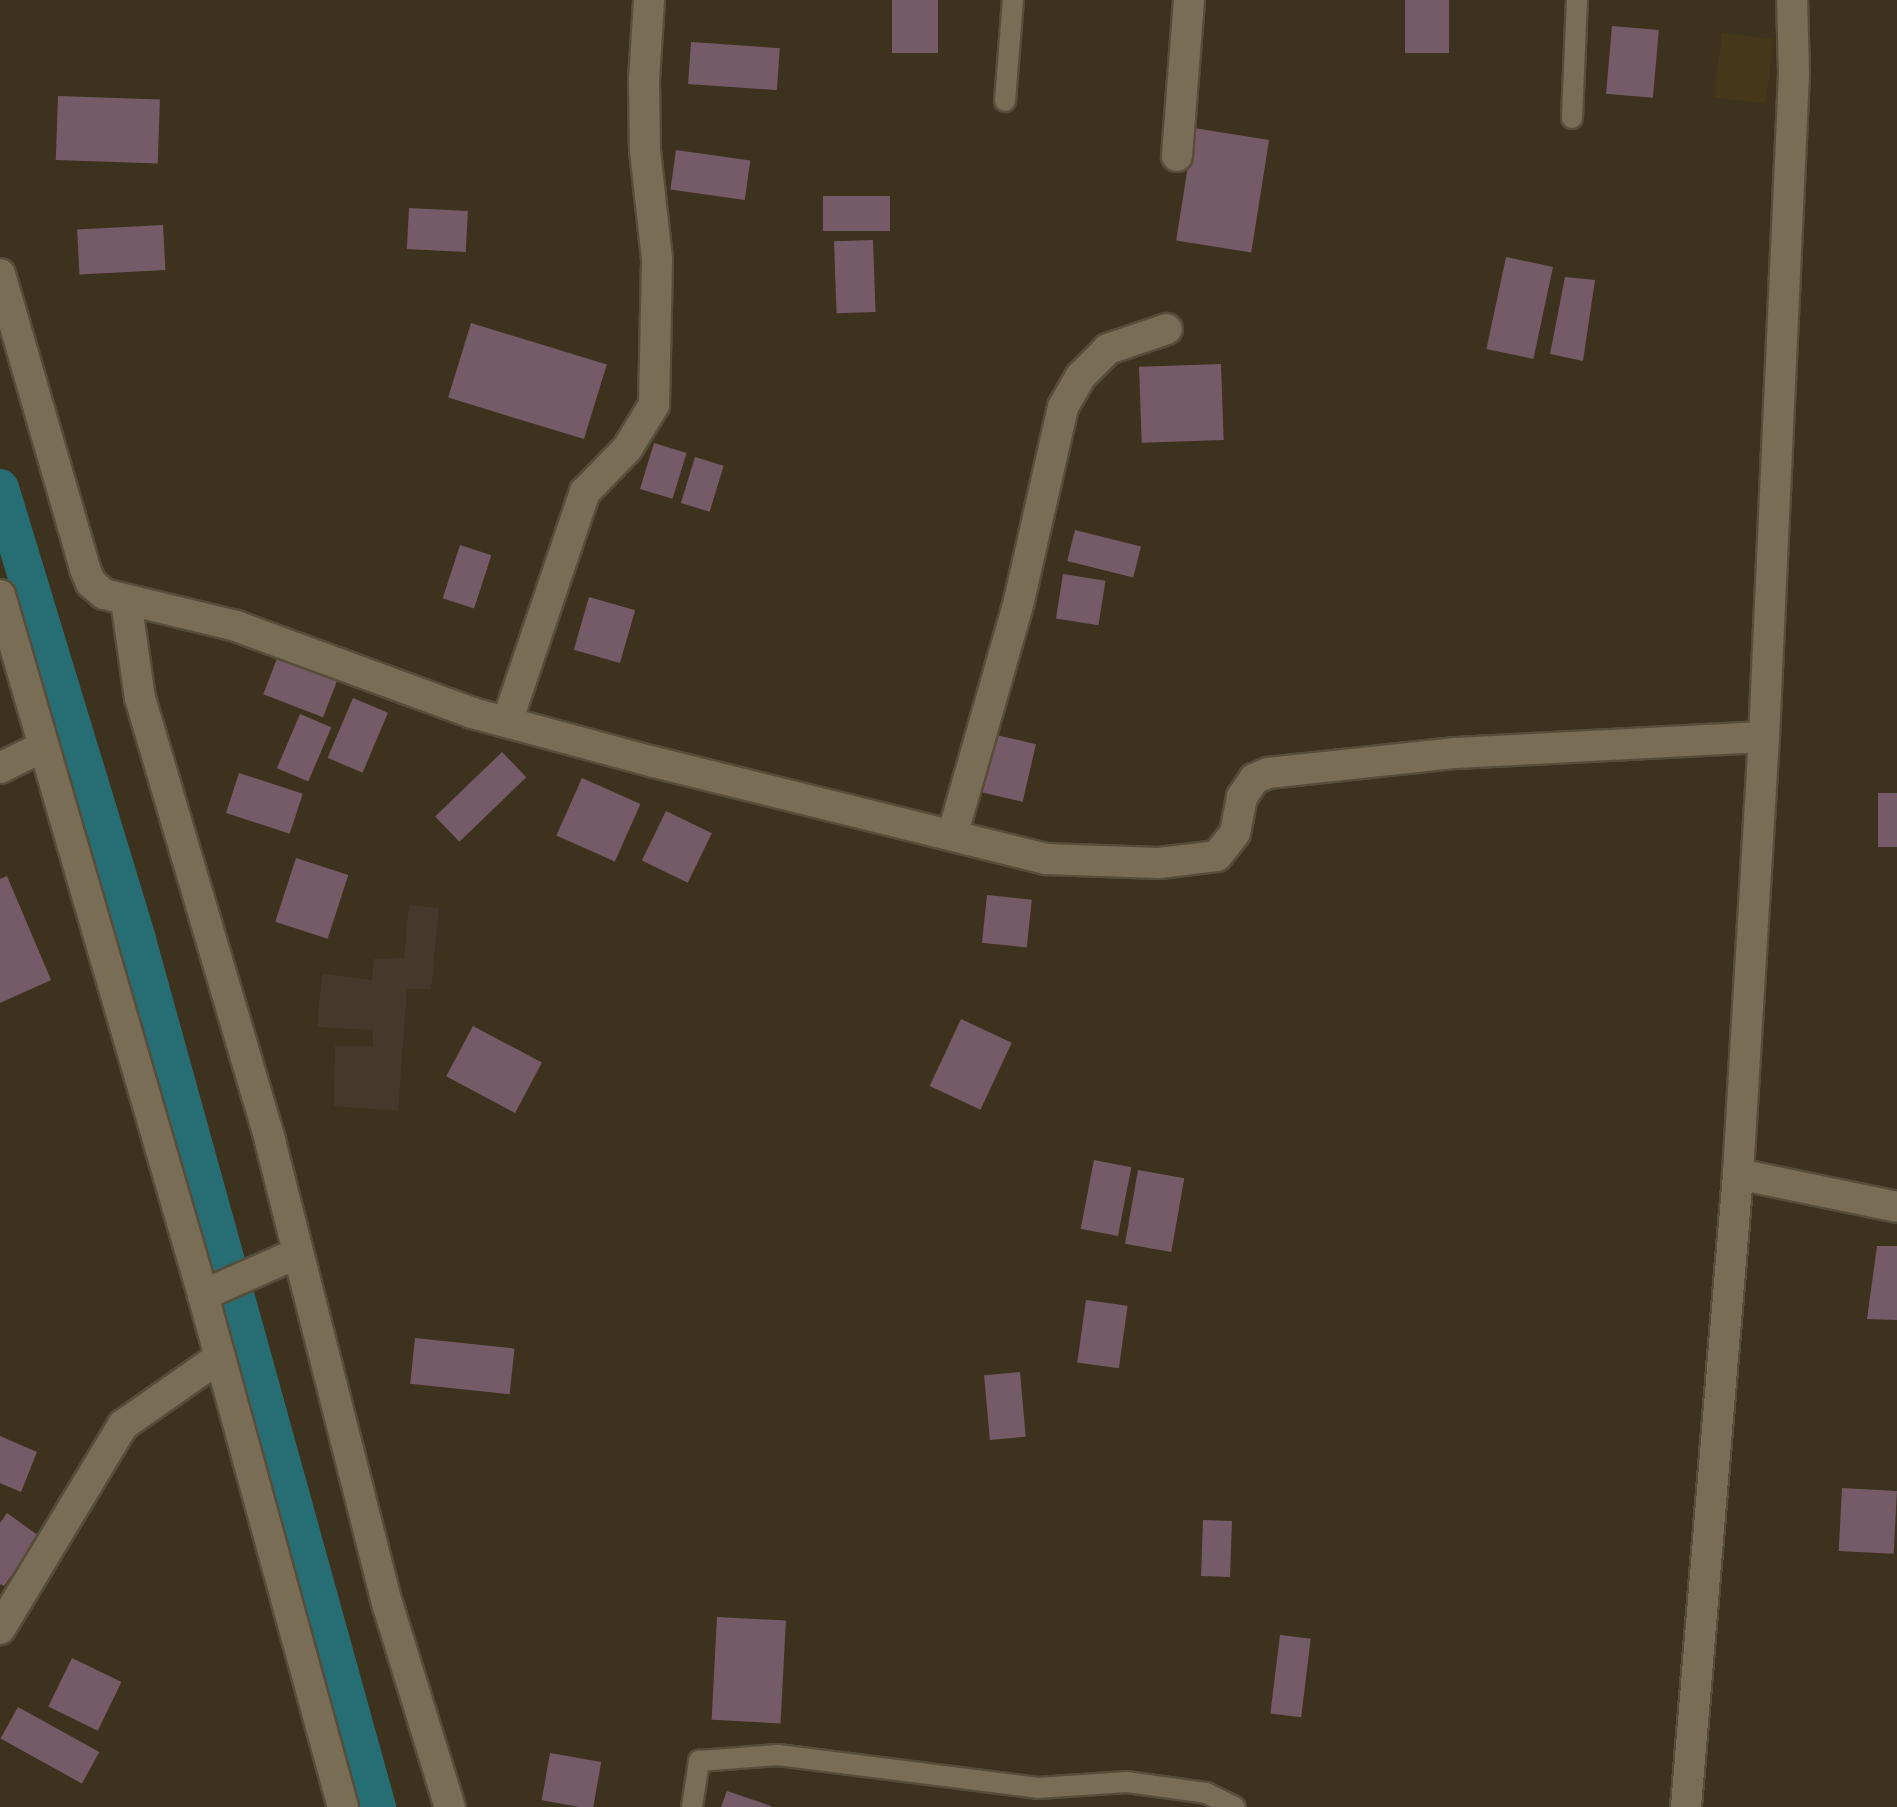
<!DOCTYPE html>
<style>
body{margin:0}
#map{position:relative;width:1897px;height:1807px;overflow:hidden;background:#3d321d;font-family:"Open Sans",sans-serif}
div>[style]{position:absolute}
.built>*{inset:0;background:#45371a;transform-origin:0 0}
.education>*{inset:0;background:#46392b}
.canal>*{height:38px;margin:-19px;padding:0 19px;transform-origin:19px;border-radius:19px;background:#266e73}
.building>*{inset:0;background:#755b68;transform-origin:0 0}
.roads{filter:drop-shadow(2px 0 #564d3a) drop-shadow(-2px 0 #564d3a) drop-shadow(0 2px #564d3a) drop-shadow(0 -2px #564d3a)}
.lane>*{height:20px;margin:-10px;padding:0 10px;transform-origin:10px;border-radius:10px;background:#796d56}
.street>*{height:30px;margin:-15px;padding:0 15px;transform-origin:15px;border-radius:15px;background:#796d56}
span{translate:-50% -50%;white-space:nowrap;text-align:center;line-height:1.15;-webkit-text-stroke:8px #332813;paint-order:stroke}
</style>
<div id="map">
<div class="built">
<i style="left:1722px;top:33px;width:52px;height:65px;rotate:7deg"></i>
</div>
<div class="education">
<i style="clip-path:polygon(409px 905px,439px 908px,431px 989px,407px 989px,398px 1111px,334px 1106px,335px 1046px,373px 1046px,373px 1030px,317px 1027px,322px 974px,372px 980px,374px 959px,404px 958px)"></i>
</div>
<div class="canal">
<i style="left:0;top:488px;width:472px;rotate:73.1deg"></i>
<i style="left:137px;top:940px;width:900px;rotate:74.53deg"></i>
</div>
<div class="building">
<i style="left:892px;top:0;width:46px;height:53px"></i>
<i style="left:1405px;top:0;width:44px;height:53px"></i>
<i style="left:1612px;top:26px;width:47px;height:68px;rotate:5deg"></i>
<i style="left:691px;top:42px;width:89px;height:42px;rotate:4deg"></i>
<i style="left:58px;top:96px;width:102px;height:64px;rotate:2deg"></i>
<i style="left:1194px;top:128px;width:76px;height:114px;rotate:9deg"></i>
<i style="left:676px;top:150px;width:75px;height:40px;rotate:8deg"></i>
<i style="left:890px;top:196px;width:35px;height:67px;rotate:90deg"></i>
<i style="left:409px;top:208px;width:59px;height:41px;rotate:3deg"></i>
<i style="left:163px;top:225px;width:45px;height:86px;rotate:87deg"></i>
<i style="left:873px;top:240px;width:72px;height:39px;rotate:88deg"></i>
<i style="left:1506px;top:257px;width:48px;height:94px;rotate:12deg"></i>
<i style="clip-path:polygon(1565px 277px,1595px 280px,1583px 361px,1550px 354px)"></i>
<i style="left:471px;top:323px;width:142px;height:78px;rotate:17deg"></i>
<i style="left:1221px;top:364px;width:76px;height:82px;rotate:88deg"></i>
<i style="left:654px;top:443px;width:34px;height:48px;rotate:17deg"></i>
<i style="left:695px;top:457px;width:30px;height:48px;rotate:17deg"></i>
<i style="left:1075px;top:530px;width:68px;height:32px;rotate:14deg"></i>
<i style="left:460px;top:545px;width:33px;height:56px;rotate:18deg"></i>
<i style="left:1063px;top:574px;width:43px;height:45px;rotate:9deg"></i>
<i style="left:589px;top:597px;width:48px;height:55px;rotate:16deg"></i>
<i style="left:278px;top:656px;width:64px;height:41px;rotate:21deg"></i>
<i style="left:353px;top:698px;width:38px;height:65px;rotate:23deg"></i>
<i style="left:300px;top:714px;width:34px;height:59px;rotate:23deg"></i>
<i style="left:996px;top:735px;width:41px;height:59px;rotate:13deg"></i>
<i style="left:502px;top:752px;width:35px;height:93px;rotate:46deg"></i>
<i style="left:239px;top:773px;width:67px;height:42px;rotate:18deg"></i>
<i style="left:582px;top:778px;width:64px;height:63px;rotate:24deg"></i>
<i style="left:1878px;top:793px;width:19px;height:54px"></i>
<i style="left:666px;top:811px;width:51px;height:55px;rotate:26deg"></i>
<i style="left:296px;top:858px;width:55px;height:67px;rotate:18deg"></i>
<i style="clip-path:polygon(7px 876px,51px 980px,0 1003px,0 879px)"></i>
<i style="left:987px;top:895px;width:45px;height:48px;rotate:6deg"></i>
<i style="left:961px;top:1019px;width:56px;height:74px;rotate:25deg"></i>
<i style="left:473px;top:1026px;width:78px;height:57px;rotate:28deg"></i>
<i style="left:1094px;top:1160px;width:38px;height:70px;rotate:11deg"></i>
<i style="left:1138px;top:1170px;width:47px;height:75px;rotate:10deg"></i>
<i style="clip-path:polygon(1877px 1246px,1897px 1246px,1897px 1320px,1867px 1319px)"></i>
<i style="left:1086px;top:1300px;width:42px;height:63px;rotate:8deg"></i>
<i style="left:415px;top:1338px;width:100px;height:46px;rotate:6deg"></i>
<i style="left:1020px;top:1372px;width:65px;height:36px;rotate:85deg"></i>
<i style="clip-path:polygon(0 1436px,37px 1452px,21px 1492px,0 1483px)"></i>
<i style="left:1842px;top:1488px;width:55px;height:63px;rotate:3deg"></i>
<i style="clip-path:polygon(7px 1513px,39px 1536px,4px 1586px,0 1584px,0 1523px)"></i>
<i style="left:1203px;top:1520px;width:29px;height:56px;rotate:2deg"></i>
<i style="left:717px;top:1617px;width:69px;height:103px;rotate:3deg"></i>
<i style="left:1280px;top:1635px;width:31px;height:79px;rotate:7deg"></i>
<i style="left:72px;top:1658px;width:55px;height:54px;rotate:26deg"></i>
<i style="left:18px;top:1707px;width:93px;height:36px;rotate:29deg"></i>
<i style="left:550px;top:1753px;width:52px;height:48px;rotate:10deg"></i>
<i style="clip-path:polygon(727px 1791px,771px 1806px,771px 1807px,721px 1807px)"></i>
</div>
<div class="roads">
<div class="lane">
<i style="left:1005px;top:101px;width:101px;rotate:-85.5deg"></i>
<i style="left:1572px;top:118px;width:118px;rotate:-87.6deg"></i>
<i style="left:692px;top:1807px;width:47px;rotate:-81.3deg"></i>
<i style="left:699px;top:1761px;width:79px;rotate:-4.3deg"></i>
<i style="left:778px;top:1755px;width:262px;rotate:7.2deg"></i>
<i style="left:1038px;top:1788px;width:89px;rotate:-3.9deg"></i>
<i style="left:1127px;top:1782px;width:80px;rotate:7.9deg"></i>
<i style="left:1206px;top:1793px;width:32px;rotate:26deg"></i>
</div>
<div class="street">
<i style="left:1177px;top:156px;width:156px;rotate:-85.6deg"></i>
<i style="left:0;top:274px;width:307px;rotate:73.9deg"></i>
<i style="left:85px;top:569px;width:15px;rotate:67deg"></i>
<i style="left:91px;top:583px;width:17px;rotate:40deg"></i>
<i style="left:104px;top:594px;width:136px;rotate:13.6deg"></i>
<i style="left:236px;top:626px;width:252px;rotate:20.2deg"></i>
<i style="left:472px;top:713px;width:188px;rotate:15.1deg"></i>
<i style="left:654px;top:762px;width:404px;rotate:13.9deg"></i>
<i style="left:1046px;top:859px;width:113px;rotate:2deg"></i>
<i style="left:1159px;top:863px;width:58px;rotate:-6.9deg"></i>
<i style="left:1217px;top:856px;width:29px;rotate:-52deg"></i>
<i style="left:1235px;top:833px;width:37px;rotate:-79deg"></i>
<i style="left:1242px;top:797px;width:22px;rotate:-56deg"></i>
<i style="left:1254px;top:779px;width:15px;rotate:-23deg"></i>
<i style="left:1268px;top:773px;width:189px;rotate:-6.1deg"></i>
<i style="left:1456px;top:753px;width:308px;rotate:-3deg"></i>
<i style="left:0;top:595px;width:729px;rotate:73.83deg"></i>
<i style="left:203px;top:1295px;width:531px;rotate:74.71deg"></i>
<i style="left:126px;top:600px;width:99px;rotate:81.9deg"></i>
<i style="left:140px;top:698px;width:462px;rotate:73.6deg"></i>
<i style="left:270px;top:1141px;width:480px;rotate:75.8deg"></i>
<i style="left:388px;top:1606px;width:210px;rotate:72.9deg"></i>
<i style="left:507px;top:722px;width:243px;rotate:-71.3deg"></i>
<i style="left:585px;top:492px;width:60px;rotate:-45.7deg"></i>
<i style="left:627px;top:449px;width:52px;rotate:-58.5deg"></i>
<i style="left:654px;top:405px;width:146px;rotate:-88.8deg"></i>
<i style="left:657px;top:259px;width:109px;rotate:-96.3deg"></i>
<i style="left:645px;top:151px;width:71px;rotate:-90.8deg"></i>
<i style="left:644px;top:80px;width:80px;rotate:-86.4deg"></i>
<i style="left:0;top:768px;width:49px;rotate:-26.6deg"></i>
<i style="left:953px;top:833px;width:241px;rotate:-74.1deg"></i>
<i style="left:1019px;top:601px;width:199px;rotate:-77.2deg"></i>
<i style="left:1063px;top:407px;width:36px;rotate:-60deg"></i>
<i style="left:1081px;top:376px;width:38px;rotate:-45deg"></i>
<i style="left:1108px;top:349px;width:62px;rotate:-18.7deg"></i>
<i style="left:1738px;top:1174px;width:162px;rotate:11.7deg"></i>
<i style="left:203px;top:1295px;width:102px;rotate:-23.8deg"></i>
<i style="left:0;top:1629px;width:238px;rotate:-58.9deg"></i>
<i style="left:123px;top:1425px;width:118px;rotate:-35deg"></i>
<i style="left:1686px;top:1807px;width:635px;rotate:-85.3deg"></i>
<i style="left:1738px;top:1174px;width:438px;rotate:-86.6deg"></i>
<i style="left:1764px;top:737px;width:664px;rotate:-87.41deg"></i>
<i style="left:1794px;top:74px;width:74px;rotate:-91.5deg"></i>
</div>
</div>
</div>
